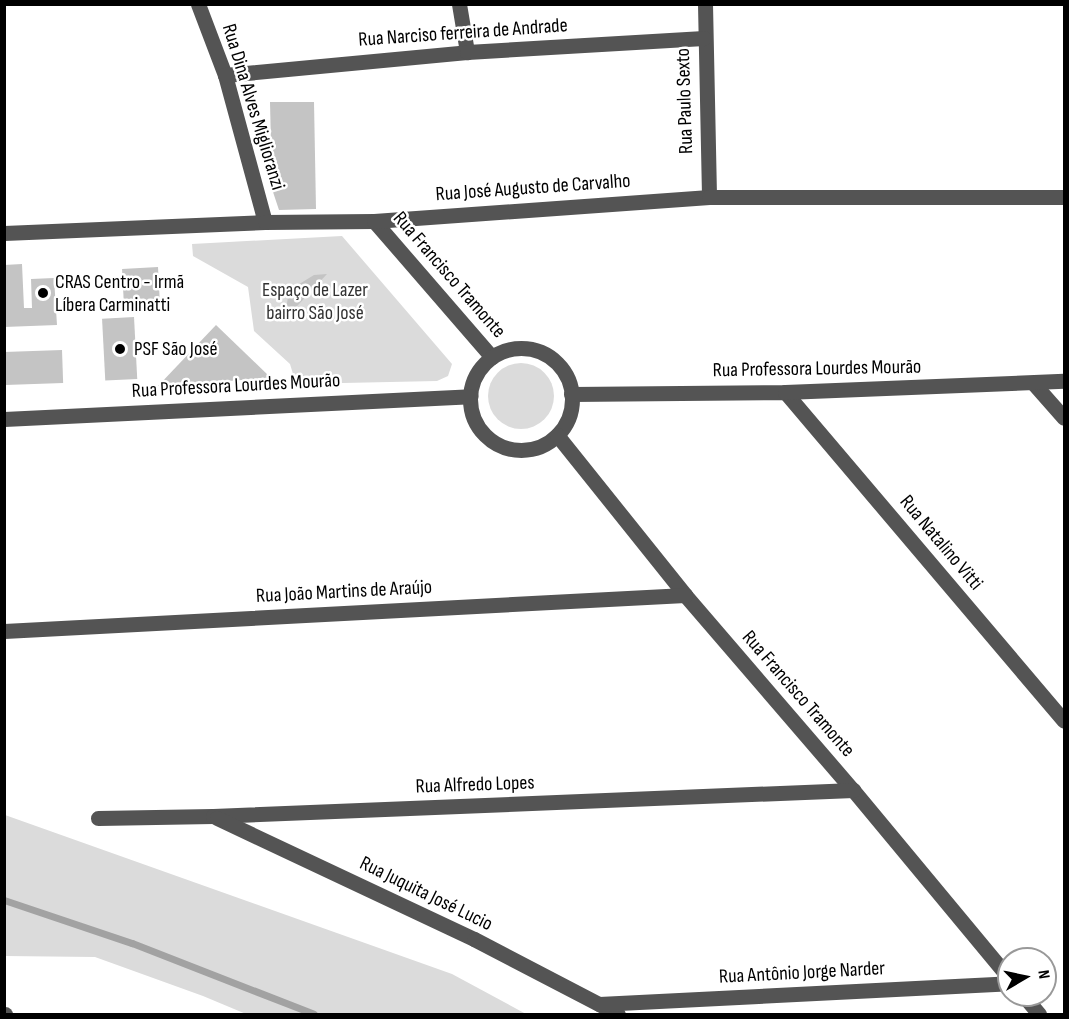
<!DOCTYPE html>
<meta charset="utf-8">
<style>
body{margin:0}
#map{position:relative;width:1069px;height:1019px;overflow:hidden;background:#fff;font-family:"Sofia Sans Condensed",sans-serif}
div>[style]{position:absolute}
.green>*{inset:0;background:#dbdbdb}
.round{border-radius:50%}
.stream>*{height:7px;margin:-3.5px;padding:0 3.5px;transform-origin:3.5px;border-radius:3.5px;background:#a2a2a2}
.building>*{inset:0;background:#c4c4c4;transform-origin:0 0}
.minor>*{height:15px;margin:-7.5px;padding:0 7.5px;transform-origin:7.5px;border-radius:7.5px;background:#545454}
.minor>.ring{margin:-7.5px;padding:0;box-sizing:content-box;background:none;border:15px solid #545454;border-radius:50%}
.dots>*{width:16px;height:16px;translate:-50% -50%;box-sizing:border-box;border:3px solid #fff;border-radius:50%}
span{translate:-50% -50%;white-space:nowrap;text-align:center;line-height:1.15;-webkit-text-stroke:5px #fff;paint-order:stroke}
.street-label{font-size:20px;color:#000}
.poi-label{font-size:20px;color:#000}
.left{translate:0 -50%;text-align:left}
.park-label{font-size:20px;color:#323232}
.frame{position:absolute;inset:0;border:6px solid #000;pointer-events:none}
.north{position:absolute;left:997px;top:947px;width:60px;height:60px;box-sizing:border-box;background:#fff;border:2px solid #999;border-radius:50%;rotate:81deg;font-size:16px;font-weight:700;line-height:24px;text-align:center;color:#000}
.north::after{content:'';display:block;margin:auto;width:21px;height:27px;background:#000;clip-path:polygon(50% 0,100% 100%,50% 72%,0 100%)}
</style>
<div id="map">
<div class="green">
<i style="clip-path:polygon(342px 236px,452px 364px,448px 376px,437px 381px,296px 384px,290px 364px,254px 331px,248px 287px,193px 256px,192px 244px)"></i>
<i class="round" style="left:488px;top:363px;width:66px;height:66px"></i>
<i style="clip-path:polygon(5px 815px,452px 974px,526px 1014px,246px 1014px,203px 996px,95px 957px,5px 956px)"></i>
</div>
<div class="stream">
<i style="left:4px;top:900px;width:135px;rotate:18.6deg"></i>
<i style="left:132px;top:943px;width:195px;rotate:21.3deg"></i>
</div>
<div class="building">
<i style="clip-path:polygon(270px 102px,314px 102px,316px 209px,279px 210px,272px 189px)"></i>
<i style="clip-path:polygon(22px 264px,24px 308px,32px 308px,31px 279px,54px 278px,57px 325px,4px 327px,4px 265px)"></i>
<i style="left:158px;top:267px;width:38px;height:36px;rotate:87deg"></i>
<i style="clip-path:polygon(327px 274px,285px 319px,288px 296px,296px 286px,314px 275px)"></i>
<i style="left:134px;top:317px;width:62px;height:32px;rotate:87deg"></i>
<i style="clip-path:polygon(216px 325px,271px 378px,158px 386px)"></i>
<i style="left:62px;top:350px;width:33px;height:58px;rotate:88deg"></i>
</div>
<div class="minor">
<i style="left:198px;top:4px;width:76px;rotate:69.2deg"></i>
<i style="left:225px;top:75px;width:152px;rotate:74.8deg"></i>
<i style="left:459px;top:4px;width:49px;rotate:80.5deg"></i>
<i style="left:705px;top:4px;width:193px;rotate:88.8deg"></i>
<i style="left:225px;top:75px;width:243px;rotate:-5.4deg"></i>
<i style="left:467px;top:52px;width:237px;rotate:-3.4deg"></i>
<i style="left:374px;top:221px;width:180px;rotate:49.1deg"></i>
<i style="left:4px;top:233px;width:261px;rotate:-2.4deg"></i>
<i style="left:265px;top:222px;width:109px;rotate:-0.5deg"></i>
<i style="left:374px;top:221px;width:336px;rotate:-4.1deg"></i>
<i style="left:709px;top:197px;width:355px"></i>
<i class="ring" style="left:470px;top:348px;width:87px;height:87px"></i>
<i style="left:1034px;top:384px;width:45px;rotate:48.6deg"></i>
<i style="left:785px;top:392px;width:431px;rotate:49.7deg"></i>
<i style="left:571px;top:394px;width:214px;rotate:-0.5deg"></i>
<i style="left:785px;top:392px;width:279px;rotate:-2.3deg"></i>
<i style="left:4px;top:419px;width:467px;rotate:-2.8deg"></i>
<i style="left:557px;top:435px;width:205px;rotate:51.3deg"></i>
<i style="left:685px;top:595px;width:257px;rotate:49.3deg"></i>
<i style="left:853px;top:790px;width:244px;rotate:50.3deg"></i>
<i style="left:4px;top:631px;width:682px;rotate:-3.03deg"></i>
<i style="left:98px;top:818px;width:115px;rotate:-1deg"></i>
<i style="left:213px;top:816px;width:641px;rotate:-2.33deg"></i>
<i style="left:217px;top:818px;width:284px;rotate:25.2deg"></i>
<i style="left:474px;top:939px;width:162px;rotate:27.5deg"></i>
<i style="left:1023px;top:995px;width:25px;rotate:50deg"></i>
<i style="left:599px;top:1004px;width:411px;rotate:-2.9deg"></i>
<i style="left:4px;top:1014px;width:1px"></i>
</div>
<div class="dots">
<i style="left:43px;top:293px;background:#000"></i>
<i style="left:120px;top:349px;background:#000"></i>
</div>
<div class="street-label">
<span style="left:463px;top:33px;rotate:-4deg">Rua Narciso ferreira de Andrade</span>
<span style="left:685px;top:101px;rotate:-92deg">Rua Paulo Sexto</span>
<span style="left:253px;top:107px;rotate:73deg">Rua Dina Alves Miglioranzi</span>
<span style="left:533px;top:188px;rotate:-4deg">Rua José Augusto de Carvalho</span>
<span style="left:449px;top:275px;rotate:49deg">Rua Francisco Tramonte</span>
<span style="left:817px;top:369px;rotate:-1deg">Rua Professora Lourdes Mourão</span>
<span style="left:236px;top:386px;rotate:-3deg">Rua Professora Lourdes Mourão</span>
<span style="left:941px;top:543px;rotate:50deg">Rua Natalino Vitti</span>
<span style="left:344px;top:592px;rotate:-3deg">Rua João Martins de Araújo</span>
<span style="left:798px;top:694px;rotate:49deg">Rua Francisco Tramonte</span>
<span style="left:475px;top:785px;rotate:-2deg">Rua Alfredo Lopes</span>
<span style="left:426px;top:894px;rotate:26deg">Rua Juquita José Lucio</span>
<span style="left:802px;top:973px;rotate:-3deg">Rua Antônio Jorge Narder</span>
</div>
<div class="poi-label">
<span class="left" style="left:55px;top:294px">CRAS Centro - Irmã<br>Líbera Carminatti</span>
<span class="left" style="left:134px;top:349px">PSF São José</span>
</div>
<div class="park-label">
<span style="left:315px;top:302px">Espaço de Lazer<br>bairro São José</span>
</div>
<div class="frame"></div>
<div class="north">N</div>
</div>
